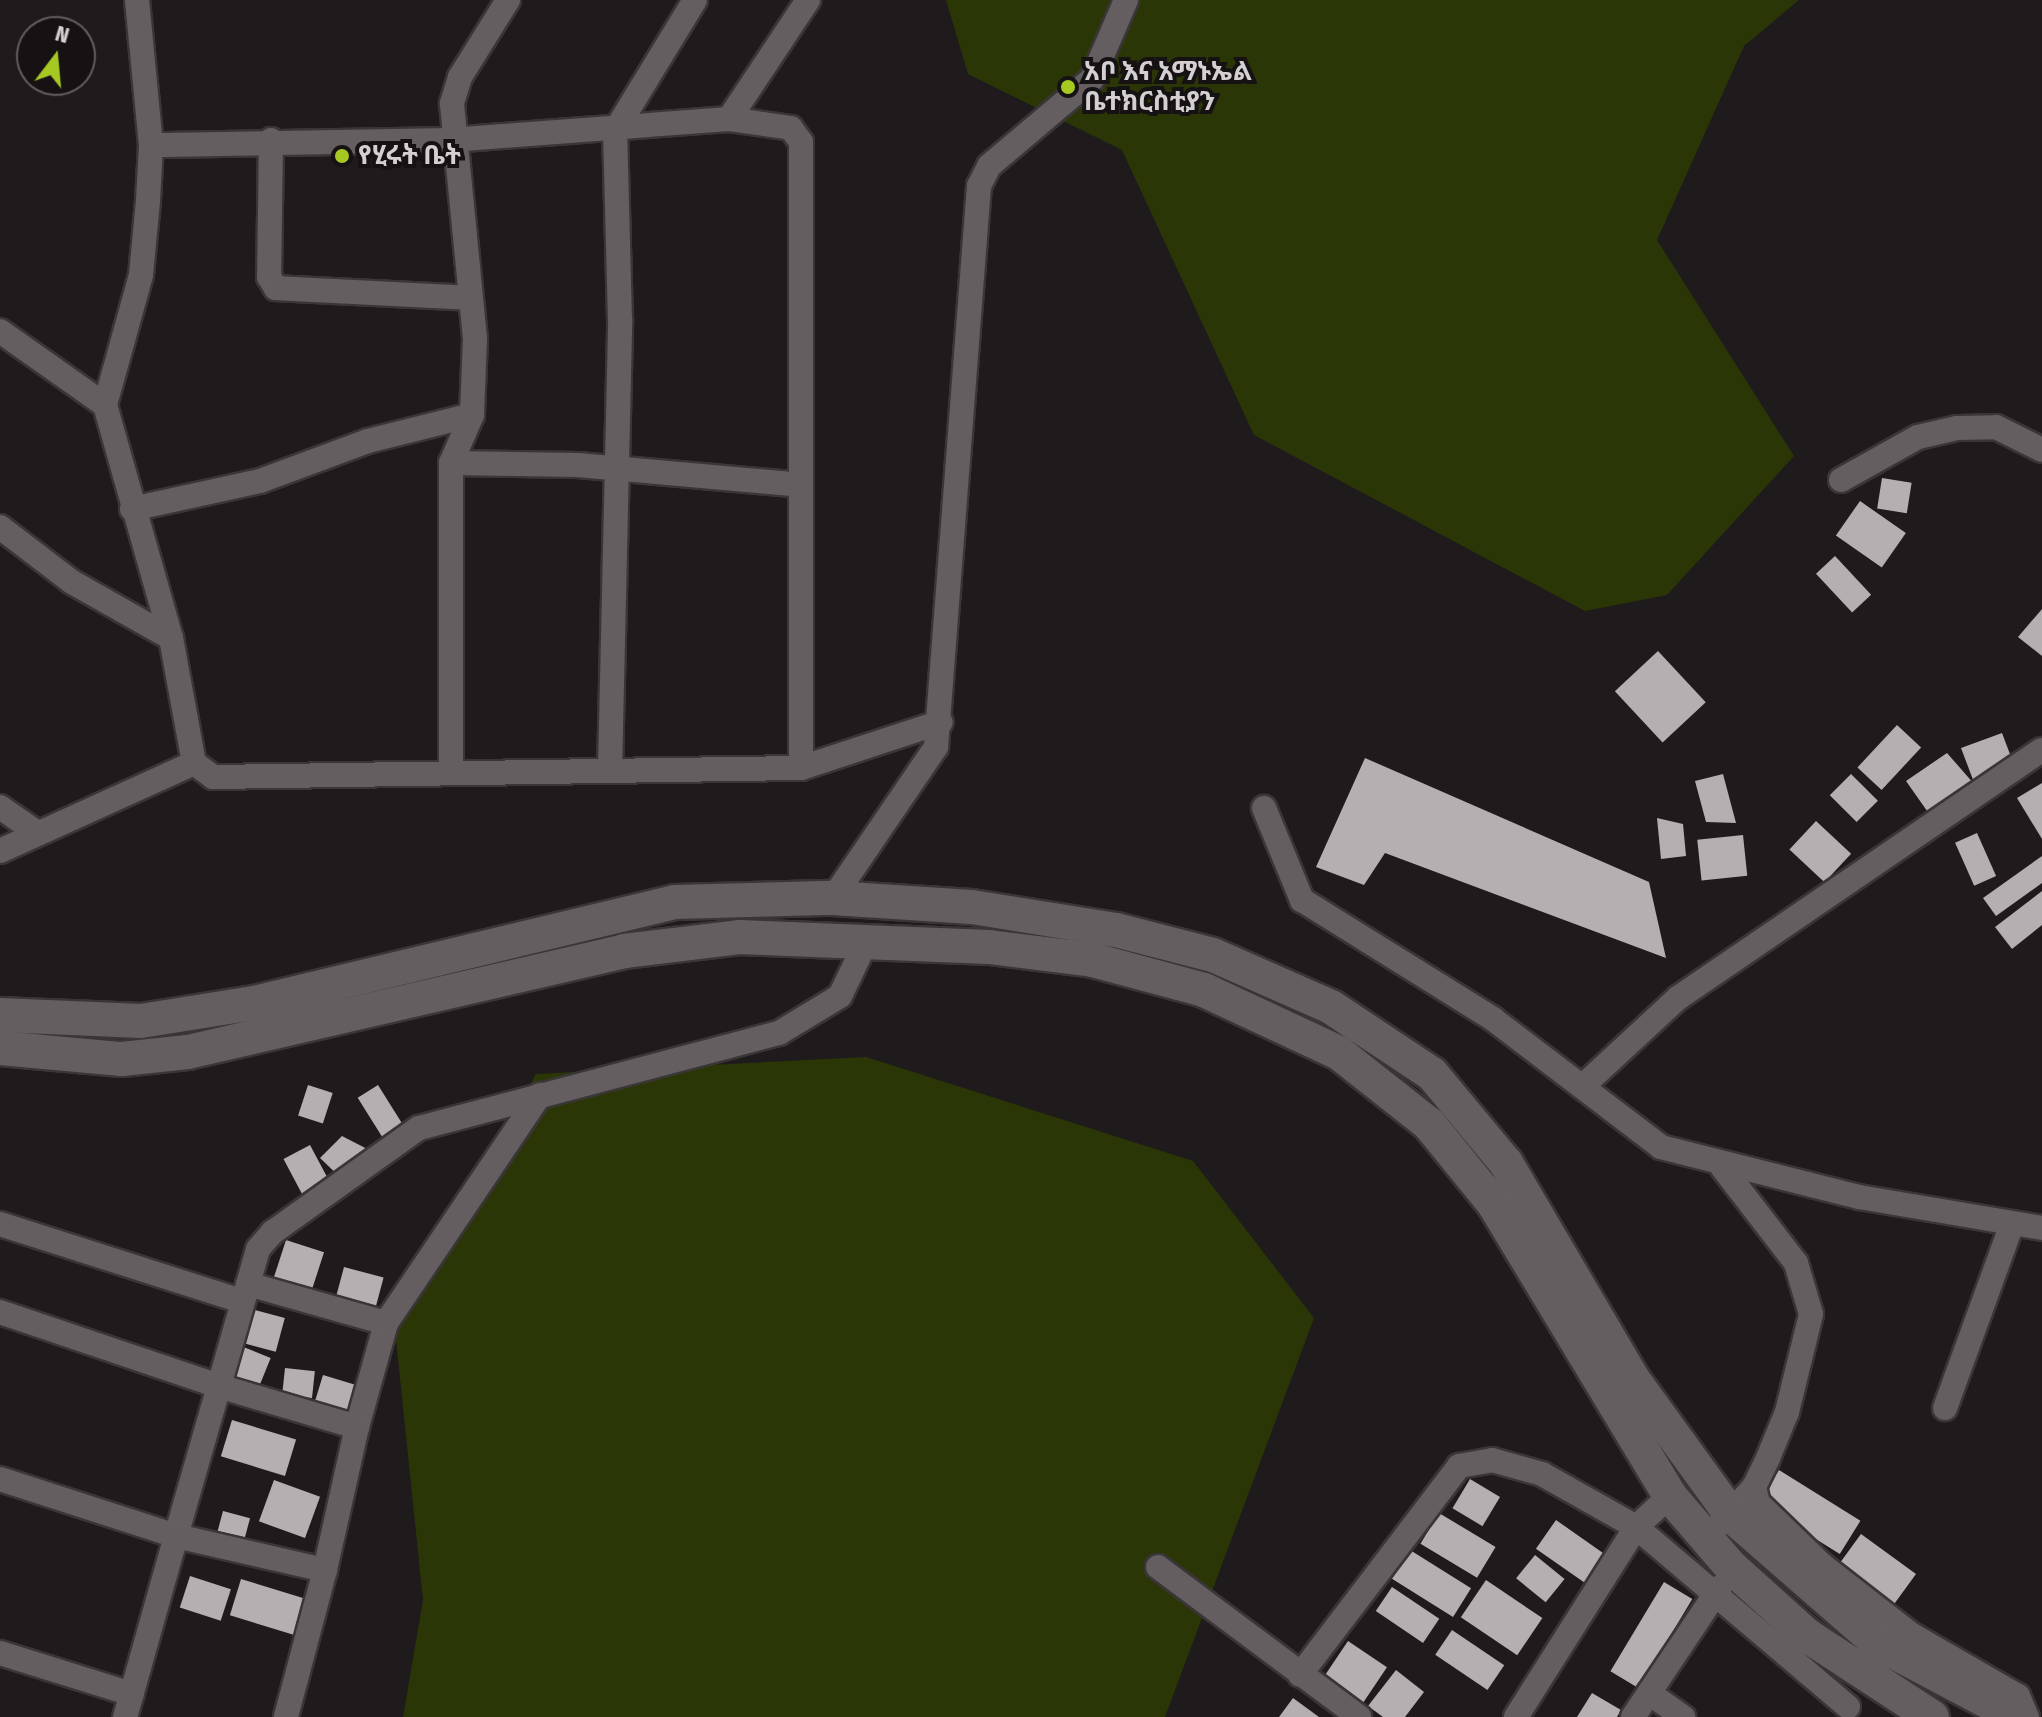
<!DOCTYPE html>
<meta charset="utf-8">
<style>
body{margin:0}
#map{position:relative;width:2042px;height:1717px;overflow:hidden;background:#1f1a1c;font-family:"Fira Sans Condensed","Noto Sans Ethiopic",sans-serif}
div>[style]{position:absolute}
.green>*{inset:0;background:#2b3606}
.building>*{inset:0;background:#b6afb1;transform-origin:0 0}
.roads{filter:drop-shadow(2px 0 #3a3637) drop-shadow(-2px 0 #3a3637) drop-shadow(0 2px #3a3637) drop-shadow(0 -2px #3a3637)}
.street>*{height:24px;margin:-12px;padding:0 12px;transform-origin:12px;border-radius:12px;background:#655e61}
.secondary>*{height:34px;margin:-17px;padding:0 17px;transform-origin:17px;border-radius:17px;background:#655e61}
.dots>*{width:22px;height:22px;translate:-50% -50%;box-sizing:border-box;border:4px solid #161113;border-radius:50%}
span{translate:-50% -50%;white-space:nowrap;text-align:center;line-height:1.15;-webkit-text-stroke:8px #161113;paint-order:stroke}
.poi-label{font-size:26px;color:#d4d0d1;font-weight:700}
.left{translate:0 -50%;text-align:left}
.north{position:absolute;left:16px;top:16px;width:80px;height:80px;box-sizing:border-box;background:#161113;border:2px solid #625d5f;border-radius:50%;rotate:16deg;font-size:22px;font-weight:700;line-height:32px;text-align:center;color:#d4d0d1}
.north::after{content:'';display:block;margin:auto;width:28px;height:36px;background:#a5c823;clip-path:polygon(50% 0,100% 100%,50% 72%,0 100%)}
</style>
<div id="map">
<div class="green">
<i style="clip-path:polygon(946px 0,1799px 0,1744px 46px,1657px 240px,1794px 456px,1667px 595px,1585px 611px,1254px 435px,1122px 150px,968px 74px)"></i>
<i style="clip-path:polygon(866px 1057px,1193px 1161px,1314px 1318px,1165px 1717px,403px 1717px,423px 1600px,395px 1330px,536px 1074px)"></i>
</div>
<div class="building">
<i style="left:1882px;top:478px;width:30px;height:31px;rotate:9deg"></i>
<i style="left:1860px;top:501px;width:56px;height:42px;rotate:35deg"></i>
<i style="left:1835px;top:556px;width:53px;height:26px;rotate:47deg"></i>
<i style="clip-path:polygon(2042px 609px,2042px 656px,2018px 637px)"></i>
<i style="left:1658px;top:651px;width:70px;height:59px;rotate:47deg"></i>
<i style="left:1897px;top:725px;width:33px;height:58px;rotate:43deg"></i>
<i style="clip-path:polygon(2002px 733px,2016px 770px,1932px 818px,1906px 781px,1947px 753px,1975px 785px,1961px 748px)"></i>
<i style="clip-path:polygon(1365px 758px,1649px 882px,1666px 958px,1385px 853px,1364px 885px,1316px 867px)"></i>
<i style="clip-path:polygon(1723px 774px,1736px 823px,1706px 822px,1695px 781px)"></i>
<i style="left:1851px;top:774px;width:38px;height:30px;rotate:45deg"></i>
<i style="clip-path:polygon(2042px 783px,2042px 839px,2017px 798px)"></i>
<i style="clip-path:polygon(1657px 818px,1683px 824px,1686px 856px,1661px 859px)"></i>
<i style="left:1816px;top:821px;width:48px;height:39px;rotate:43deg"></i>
<i style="left:1977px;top:833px;width:47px;height:24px;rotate:66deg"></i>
<i style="left:1743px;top:835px;width:41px;height:46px;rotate:84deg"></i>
<i style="clip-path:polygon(2042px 856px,2042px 883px,1996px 916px,1983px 898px)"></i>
<i style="clip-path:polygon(2042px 891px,2042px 925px,2012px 949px,1995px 927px)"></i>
<i style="left:308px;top:1085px;width:26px;height:32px;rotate:18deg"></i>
<i style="left:378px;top:1085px;width:47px;height:24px;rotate:58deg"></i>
<i style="clip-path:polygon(342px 1136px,375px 1153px,346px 1183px,320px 1158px)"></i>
<i style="left:310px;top:1145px;width:44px;height:30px;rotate:62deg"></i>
<i style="left:286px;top:1240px;width:40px;height:41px;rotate:18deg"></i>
<i style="left:344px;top:1267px;width:41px;height:31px;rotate:15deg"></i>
<i style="left:251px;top:1309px;width:35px;height:35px;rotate:15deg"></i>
<i style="left:241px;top:1346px;width:32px;height:34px;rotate:22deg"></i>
<i style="left:285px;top:1368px;width:30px;height:27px;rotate:6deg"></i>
<i style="left:323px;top:1375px;width:38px;height:33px;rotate:17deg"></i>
<i style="left:232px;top:1420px;width:67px;height:38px;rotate:17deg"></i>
<i style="left:1779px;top:1470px;width:96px;height:39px;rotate:32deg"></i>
<i style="left:1470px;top:1479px;width:35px;height:34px;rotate:31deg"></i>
<i style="left:274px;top:1480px;width:49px;height:44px;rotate:20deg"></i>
<i style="left:223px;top:1511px;width:28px;height:26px;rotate:15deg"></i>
<i style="left:1439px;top:1513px;width:66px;height:36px;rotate:31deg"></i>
<i style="left:1556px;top:1520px;width:60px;height:35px;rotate:35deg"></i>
<i style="left:1861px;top:1534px;width:68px;height:40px;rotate:36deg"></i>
<i style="left:1410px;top:1550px;width:72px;height:34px;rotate:32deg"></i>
<i style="left:1535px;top:1555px;width:38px;height:30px;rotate:39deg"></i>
<i style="left:190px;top:1576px;width:43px;height:33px;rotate:18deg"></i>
<i style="left:241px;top:1579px;width:69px;height:38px;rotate:17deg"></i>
<i style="left:1486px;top:1580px;width:68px;height:45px;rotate:34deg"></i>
<i style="left:1664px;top:1582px;width:33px;height:104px;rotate:31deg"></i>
<i style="left:1392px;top:1587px;width:57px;height:29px;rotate:34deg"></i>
<i style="left:1452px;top:1630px;width:63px;height:30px;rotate:34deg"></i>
<i style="left:1348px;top:1641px;width:47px;height:43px;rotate:34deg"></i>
<i style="clip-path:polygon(1396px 1670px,1424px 1692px,1405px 1717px,1383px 1717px,1368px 1706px)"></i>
<i style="clip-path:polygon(1592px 1693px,1621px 1710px,1617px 1717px,1577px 1717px)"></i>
<i style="clip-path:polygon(1293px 1698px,1319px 1717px,1279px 1717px)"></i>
</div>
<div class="roads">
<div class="street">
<i style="left:137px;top:0;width:146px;rotate:84.5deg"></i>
<i style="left:151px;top:145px;width:56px;rotate:93.1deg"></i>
<i style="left:148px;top:201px;width:74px;rotate:95.4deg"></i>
<i style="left:141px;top:275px;width:135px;rotate:105.5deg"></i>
<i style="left:105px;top:405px;width:242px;rotate:74.2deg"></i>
<i style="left:171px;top:638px;width:127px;rotate:79.6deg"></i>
<i style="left:194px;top:763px;width:24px;rotate:36deg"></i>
<i style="left:213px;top:777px;width:588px;rotate:-0.88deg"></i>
<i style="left:801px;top:768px;width:626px;rotate:-90deg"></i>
<i style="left:801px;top:142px;width:17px;rotate:-126deg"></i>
<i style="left:791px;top:128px;width:63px;rotate:-171.7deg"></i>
<i style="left:729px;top:119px;width:280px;rotate:175.7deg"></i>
<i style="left:450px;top:140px;width:299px;rotate:179deg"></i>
<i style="left:508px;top:0;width:91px;rotate:121.9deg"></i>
<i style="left:460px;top:77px;width:28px;rotate:107deg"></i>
<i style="left:452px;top:104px;width:236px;rotate:84.4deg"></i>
<i style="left:475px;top:339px;width:76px;rotate:92.3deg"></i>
<i style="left:472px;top:415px;width:52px;rotate:113.6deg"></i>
<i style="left:451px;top:463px;width:127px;rotate:0.9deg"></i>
<i style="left:578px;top:465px;width:223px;rotate:5.1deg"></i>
<i style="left:729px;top:119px;width:143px;rotate:-56.4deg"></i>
<i style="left:271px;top:140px;width:137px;rotate:90.8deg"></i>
<i style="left:269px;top:277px;width:13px;rotate:58deg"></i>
<i style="left:276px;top:288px;width:195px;rotate:2.9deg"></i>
<i style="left:0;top:331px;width:128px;rotate:35.2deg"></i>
<i style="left:451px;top:463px;width:309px;rotate:90deg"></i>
<i style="left:1841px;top:480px;width:88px;rotate:-29.2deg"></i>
<i style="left:1918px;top:437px;width:40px;rotate:-13deg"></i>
<i style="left:1957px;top:428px;width:39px;rotate:-1deg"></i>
<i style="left:1996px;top:427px;width:51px;rotate:26.6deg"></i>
<i style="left:132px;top:509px;width:131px;rotate:-12.3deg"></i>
<i style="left:260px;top:481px;width:115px;rotate:-20.3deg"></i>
<i style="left:368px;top:441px;width:107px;rotate:-14deg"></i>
<i style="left:0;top:527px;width:91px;rotate:37.4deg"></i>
<i style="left:72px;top:582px;width:114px;rotate:29.5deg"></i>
<i style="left:801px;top:768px;width:147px;rotate:-18.2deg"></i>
<i style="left:610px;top:771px;width:451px;rotate:-88.7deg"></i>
<i style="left:620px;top:320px;width:189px;rotate:-91.5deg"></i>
<i style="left:615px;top:131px;width:153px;rotate:-58.6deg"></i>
<i style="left:0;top:807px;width:40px;rotate:34.9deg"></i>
<i style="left:1264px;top:808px;width:100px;rotate:67.6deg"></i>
<i style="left:1302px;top:900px;width:225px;rotate:31.9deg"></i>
<i style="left:1493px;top:1019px;width:211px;rotate:37.3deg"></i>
<i style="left:1661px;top:1147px;width:204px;rotate:14.2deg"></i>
<i style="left:1859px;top:1197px;width:186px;rotate:9.6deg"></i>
<i style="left:0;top:851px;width:213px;rotate:-24.4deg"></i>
<i style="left:833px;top:898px;width:183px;rotate:-55.7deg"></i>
<i style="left:936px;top:747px;width:563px;rotate:-85.62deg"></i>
<i style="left:979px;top:186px;width:22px;rotate:-63deg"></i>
<i style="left:989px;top:166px;width:135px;rotate:-40.2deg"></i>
<i style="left:1092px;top:79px;width:86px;rotate:-66.7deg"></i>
<i style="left:1585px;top:1084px;width:127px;rotate:-42.8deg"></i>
<i style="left:1678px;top:998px;width:440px;rotate:-34.3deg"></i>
<i style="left:0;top:1224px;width:254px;rotate:17.7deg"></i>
<i style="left:248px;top:1284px;width:143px;rotate:15.8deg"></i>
<i style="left:0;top:1312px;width:231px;rotate:18.7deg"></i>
<i style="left:219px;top:1386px;width:156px;rotate:106deg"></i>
<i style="left:176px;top:1536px;width:153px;rotate:12.9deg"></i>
<i style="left:325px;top:1570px;width:152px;rotate:104.9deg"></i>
<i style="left:1945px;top:1408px;width:196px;rotate:-70deg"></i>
<i style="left:357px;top:1427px;width:108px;rotate:-74.4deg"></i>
<i style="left:386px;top:1323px;width:275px;rotate:-56deg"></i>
<i style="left:0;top:1479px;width:185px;rotate:17.9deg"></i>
<i style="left:176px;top:1536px;width:188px;rotate:105.7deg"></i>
<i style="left:1754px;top:1487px;width:16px;rotate:76deg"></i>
<i style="left:1758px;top:1503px;width:89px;rotate:44.1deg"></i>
<i style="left:1822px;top:1565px;width:114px;rotate:37.9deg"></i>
<i style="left:1912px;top:1635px;width:122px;rotate:29.9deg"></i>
<i style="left:2018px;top:1696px;width:23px;rotate:67deg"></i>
<i style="left:1720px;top:1524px;width:50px;rotate:-47.4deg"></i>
<i style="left:1754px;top:1487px;width:32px;rotate:-64deg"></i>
<i style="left:1768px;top:1458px;width:50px;rotate:-67.6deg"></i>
<i style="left:1787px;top:1412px;width:101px;rotate:-76.2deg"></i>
<i style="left:1811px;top:1314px;width:53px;rotate:-106.4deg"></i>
<i style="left:1796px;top:1263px;width:121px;rotate:-127.6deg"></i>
<i style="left:1158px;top:1567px;width:251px;rotate:36.7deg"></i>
<i style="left:325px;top:1570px;width:147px;rotate:-77.4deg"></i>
<i style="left:357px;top:1427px;width:144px;rotate:-163.5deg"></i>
<i style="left:219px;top:1386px;width:142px;rotate:-74.1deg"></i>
<i style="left:258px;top:1249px;width:23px;rotate:-49deg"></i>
<i style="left:273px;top:1232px;width:179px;rotate:-35.5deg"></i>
<i style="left:419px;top:1128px;width:372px;rotate:-14.8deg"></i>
<i style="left:779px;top:1033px;width:71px;rotate:-31.2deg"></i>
<i style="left:840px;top:996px;width:62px;rotate:-64.3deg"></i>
<i style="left:0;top:1653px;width:138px;rotate:17.3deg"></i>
<i style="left:1300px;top:1675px;width:263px;rotate:-52.7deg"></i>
<i style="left:1459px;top:1466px;width:34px;rotate:-10deg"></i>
<i style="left:1492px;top:1460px;width:52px;rotate:15.6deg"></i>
<i style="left:1542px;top:1474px;width:108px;rotate:29.4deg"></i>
<i style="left:1636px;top:1527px;width:278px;rotate:40.3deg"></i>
<i style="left:1649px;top:1693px;width:42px;rotate:35.2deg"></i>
<i style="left:1516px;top:1717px;width:225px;rotate:-57.7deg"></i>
<i style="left:1636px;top:1527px;width:46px;rotate:-42.4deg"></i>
<i style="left:1633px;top:1717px;width:156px;rotate:-56.2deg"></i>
</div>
<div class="secondary">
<i style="left:0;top:1015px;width:141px;rotate:2.4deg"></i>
<i style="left:141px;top:1021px;width:114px;rotate:-9.1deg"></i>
<i style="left:254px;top:1003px;width:433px;rotate:-13.5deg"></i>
<i style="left:675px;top:902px;width:158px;rotate:-1.5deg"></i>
<i style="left:833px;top:898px;width:139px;rotate:3.7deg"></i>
<i style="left:972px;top:907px;width:146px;rotate:9.1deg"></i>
<i style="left:1116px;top:930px;width:100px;rotate:14.5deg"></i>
<i style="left:1213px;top:955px;width:129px;rotate:23.8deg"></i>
<i style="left:1331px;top:1007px;width:121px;rotate:33.6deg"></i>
<i style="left:1432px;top:1074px;width:116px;rotate:50.3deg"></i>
<i style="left:1506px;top:1163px;width:249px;rotate:59.6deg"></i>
<i style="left:1632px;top:1378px;width:169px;rotate:54.1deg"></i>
<i style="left:1731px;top:1515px;width:196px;rotate:41.1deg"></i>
<i style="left:1879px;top:1644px;width:156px;rotate:27.9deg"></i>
<i style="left:0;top:1048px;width:122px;rotate:5.2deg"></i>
<i style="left:122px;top:1059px;width:66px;rotate:-6.1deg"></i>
<i style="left:188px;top:1052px;width:448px;rotate:-13deg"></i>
<i style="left:624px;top:951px;width:116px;rotate:-6.9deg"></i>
<i style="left:739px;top:937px;width:250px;rotate:2.3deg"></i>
<i style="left:989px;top:947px;width:105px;rotate:7.1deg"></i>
<i style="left:1093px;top:960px;width:115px;rotate:15.1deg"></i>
<i style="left:1204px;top:990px;width:149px;rotate:25deg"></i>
<i style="left:1339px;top:1053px;width:115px;rotate:38.3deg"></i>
<i style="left:1429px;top:1124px;width:103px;rotate:50.9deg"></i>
<i style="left:1494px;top:1204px;width:341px;rotate:58.9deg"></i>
<i style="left:1670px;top:1496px;width:94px;rotate:49.3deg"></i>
<i style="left:1731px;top:1567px;width:103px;rotate:41.9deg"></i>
<i style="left:1808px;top:1636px;width:148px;rotate:33.2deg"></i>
</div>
</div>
<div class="dots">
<i style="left:1068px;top:87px;background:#a5c823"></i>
<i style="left:342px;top:156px;background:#a5c823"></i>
</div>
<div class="poi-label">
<span class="left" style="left:1084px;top:87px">አቦ እና አማኑኤል<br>ቤተክርስቲያን</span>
<span class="left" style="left:358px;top:156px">የሂሩት ቤት</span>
</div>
<div class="north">N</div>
</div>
